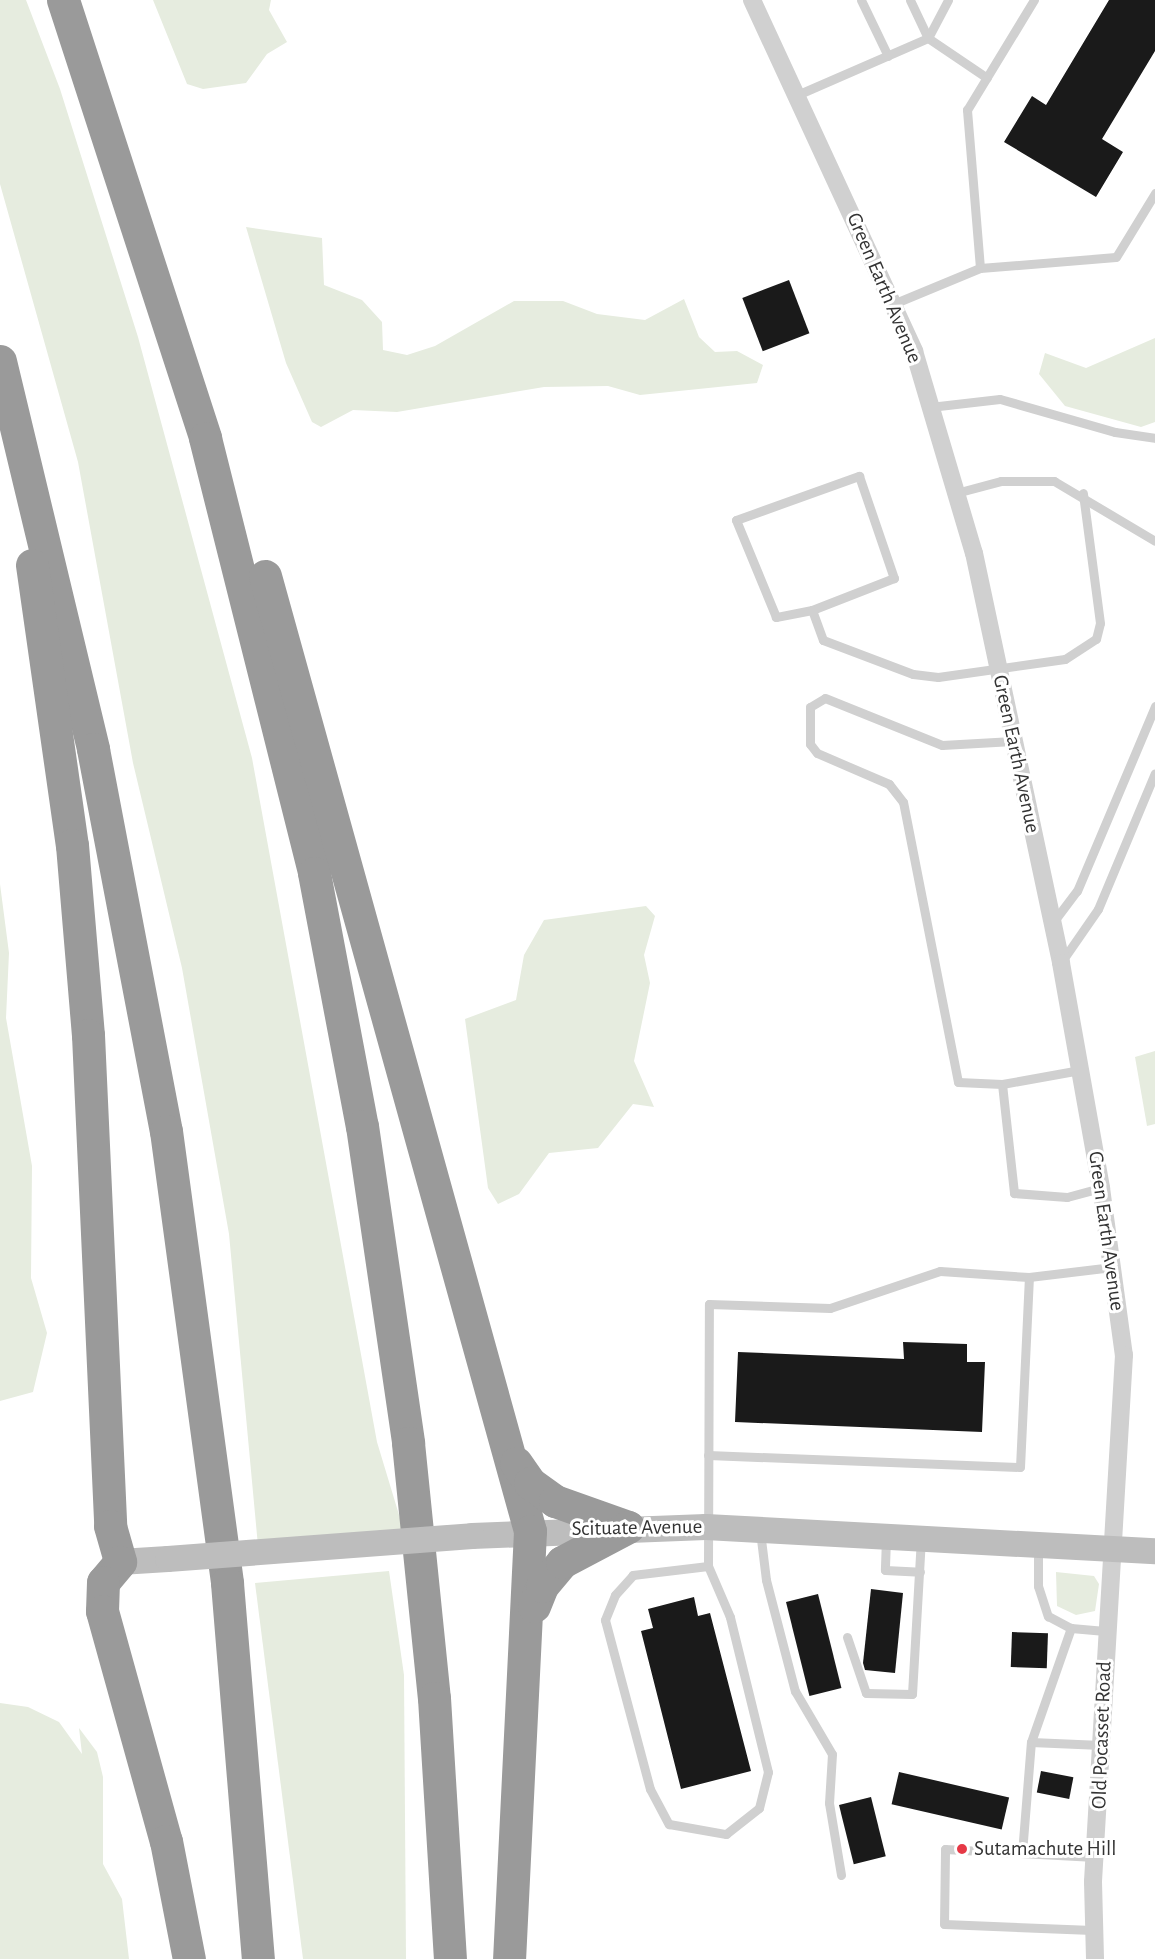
<!DOCTYPE html>
<style>
body{margin:0}
#map{position:relative;width:1155px;height:1959px;overflow:hidden;background:#fff;font-family:"Alegreya Sans",sans-serif}
div>[style]{position:absolute}
.green>*{inset:0;background:#e6ecdf}
.building>*{inset:0;background:#1a1a1a;transform-origin:0 0}
.service>*{height:9px;margin:-4.5px;padding:0 4.5px;transform-origin:4.5px;border-radius:4.5px;background:#d0d0d0}
.minor>*{height:18px;margin:-9px;padding:0 9px;transform-origin:9px;border-radius:9px;background:#d0d0d0}
.secondary>*{height:26px;margin:-13px;padding:0 13px;transform-origin:13px;border-radius:13px;background:#bdbdbd}
.motorway>*{height:33px;margin:-16.5px;padding:0 16.5px;transform-origin:16.5px;border-radius:16.5px;background:#9a9a9a}
.secondary-bridge>*{height:26px;margin:-13px;padding:0 13px;transform-origin:13px;border-radius:13px;background:#bdbdbd}
.dots>*{width:16px;height:16px;translate:-50% -50%;box-sizing:border-box;border:3px solid #fff;border-radius:50%}
span{translate:-50% -50%;white-space:nowrap;text-align:center;line-height:1.15;-webkit-text-stroke:6px #fff;paint-order:stroke}
.street-label{font-size:21px;color:#333}
.poi-label{font-size:21px;color:#333}
.left{translate:0 -50%;text-align:left}
</style>
<div id="map">
<div class="green">
<i style="clip-path:polygon(0 0,26px 0,60px 89px,138px 337px,252px 758px,377px 1442px,406px 1538px,258px 1546px,229px 1234px,182px 968px,133px 763px,78px 462px,0 184px)"></i>
<i style="clip-path:polygon(153px 0,271px 0,269px 10px,287px 42px,267px 54px,246px 83px,203px 89px,187px 84px)"></i>
<i style="clip-path:polygon(246px 227px,322px 238px,324px 285px,362px 300px,382px 322px,383px 350px,407px 355px,435px 346px,514px 301px,563px 301px,597px 314px,645px 320px,684px 299px,699px 337px,715px 352px,737px 351px,763px 365px,757px 383px,640px 395px,608px 386px,544px 387px,397px 412px,353px 410px,321px 427px,312px 422px,286px 363px)"></i>
<i style="clip-path:polygon(1155px 338px,1155px 422px,1141px 427px,1065px 406px,1039px 374px,1045px 353px,1086px 368px)"></i>
<i style="clip-path:polygon(0 884px,9px 953px,6px 1018px,32px 1166px,31px 1278px,47px 1333px,33px 1392px,0 1401px)"></i>
<i style="clip-path:polygon(646px 906px,655px 916px,644px 955px,650px 983px,634px 1061px,654px 1107px,633px 1104px,598px 1148px,549px 1153px,519px 1194px,498px 1204px,488px 1188px,465px 1019px,516px 1000px,524px 955px,544px 920px)"></i>
<i style="clip-path:polygon(1155px 1051px,1155px 1124px,1147px 1126px,1135px 1057px)"></i>
<i style="clip-path:polygon(389px 1571px,404px 1675px,406px 1959px,303px 1959px,255px 1583px)"></i>
<i style="clip-path:polygon(1056px 1572px,1094px 1576px,1099px 1584px,1095px 1611px,1076px 1615px,1057px 1606px)"></i>
<i style="clip-path:polygon(0 1703px,28px 1707px,59px 1722px,82px 1754px,79px 1728px,97px 1752px,103px 1777px,103px 1864px,122px 1899px,129px 1959px,0 1959px)"></i>
</div>
<div class="building">
<i style="clip-path:polygon(1109px 0,1155px 0,1155px 51px,1102px 139px,1123px 152px,1096px 197px,1004px 142px,1032px 96px,1046px 105px)"></i>
<i style="left:789px;top:280px;width:57px;height:50px;rotate:69deg"></i>
<i style="clip-path:polygon(903px 1342px,967px 1344px,967px 1362px,985px 1362px,982px 1432px,735px 1422px,738px 1352px,904px 1359px)"></i>
<i style="clip-path:polygon(871px 1589px,903px 1593px,895px 1673px,865px 1670px,863px 1663px)"></i>
<i style="left:818px;top:1594px;width:97px;height:33px;rotate:76deg"></i>
<i style="clip-path:polygon(694px 1597px,698px 1616px,710px 1613px,751px 1771px,681px 1789px,641px 1631px,653px 1628px,648px 1609px)"></i>
<i style="left:1012px;top:1632px;width:36px;height:35px;rotate:2deg"></i>
<i style="left:1041px;top:1771px;width:33px;height:22px;rotate:11deg"></i>
<i style="left:899px;top:1772px;width:113px;height:33px;rotate:13deg"></i>
<i style="left:871px;top:1797px;width:61px;height:33px;rotate:76deg"></i>
</div>
<div class="service">
<i style="left:861px;top:0;width:62px;rotate:64.3deg"></i>
<i style="left:910px;top:0;width:42px;rotate:64.7deg"></i>
<i style="left:928px;top:38px;width:71px;rotate:34.1deg"></i>
<i style="left:797px;top:95px;width:143px;rotate:-23.5deg"></i>
<i style="left:928px;top:38px;width:43px;rotate:-62.2deg"></i>
<i style="left:980px;top:268px;width:159px;rotate:-94.7deg"></i>
<i style="left:967px;top:110px;width:129px;rotate:-58.7deg"></i>
<i style="left:893px;top:304px;width:94px;rotate:-22.5deg"></i>
<i style="left:980px;top:268px;width:136px;rotate:-4.6deg"></i>
<i style="left:1116px;top:257px;width:75px;rotate:-58.6deg"></i>
<i style="left:930px;top:407px;width:70px;rotate:-6.5deg"></i>
<i style="left:1000px;top:399px;width:120px;rotate:16deg"></i>
<i style="left:1115px;top:432px;width:40px;rotate:8.5deg"></i>
<i style="left:956px;top:493px;width:47px;rotate:-14.9deg"></i>
<i style="left:1001px;top:481px;width:53px"></i>
<i style="left:1054px;top:481px;width:117px;rotate:30.7deg"></i>
<i style="left:812px;top:610px;width:37px;rotate:169deg"></i>
<i style="left:776px;top:617px;width:105px;rotate:-112.4deg"></i>
<i style="left:736px;top:520px;width:131px;rotate:-19.7deg"></i>
<i style="left:859px;top:476px;width:108px;rotate:71.1deg"></i>
<i style="left:894px;top:578px;width:88px;rotate:158.7deg"></i>
<i style="left:812px;top:610px;width:32px;rotate:70deg"></i>
<i style="left:823px;top:640px;width:96px;rotate:20.7deg"></i>
<i style="left:913px;top:674px;width:25px;rotate:7deg"></i>
<i style="left:938px;top:677px;width:128px;rotate:-8.1deg"></i>
<i style="left:1065px;top:659px;width:37px;rotate:-33deg"></i>
<i style="left:1096px;top:639px;width:16px;rotate:-76deg"></i>
<i style="left:1100px;top:623px;width:131px;rotate:-97.5deg"></i>
<i style="left:1054px;top:921px;width:38px;rotate:-53deg"></i>
<i style="left:1077px;top:891px;width:201px;rotate:-67.1deg"></i>
<i style="left:1062px;top:961px;width:63px;rotate:-55.3deg"></i>
<i style="left:1098px;top:909px;width:147px;rotate:-67.3deg"></i>
<i style="left:1080px;top:1070px;width:79px;rotate:169.8deg"></i>
<i style="left:1002px;top:1084px;width:110px;rotate:83.7deg"></i>
<i style="left:1014px;top:1193px;width:53px;rotate:4.3deg"></i>
<i style="left:1067px;top:1197px;width:35px;rotate:-15deg"></i>
<i style="left:1002px;top:1084px;width:44px;rotate:-177.4deg"></i>
<i style="left:958px;top:1082px;width:285px;rotate:-101.1deg"></i>
<i style="left:903px;top:802px;width:23px;rotate:-128deg"></i>
<i style="left:889px;top:784px;width:78px;rotate:-156.7deg"></i>
<i style="left:817px;top:753px;width:11px;rotate:-128deg"></i>
<i style="left:810px;top:744px;width:37px;rotate:-90deg"></i>
<i style="left:810px;top:707px;width:17px;rotate:-31deg"></i>
<i style="left:825px;top:698px;width:126px;rotate:21.9deg"></i>
<i style="left:942px;top:745px;width:71px;rotate:-3.2deg"></i>
<i style="left:708px;top:1455px;width:312px;rotate:2.2deg"></i>
<i style="left:1020px;top:1467px;width:190px;rotate:-87.3deg"></i>
<i style="left:1029px;top:1277px;width:84px;rotate:-6.9deg"></i>
<i style="left:760px;top:1531px;width:49px;rotate:83deg"></i>
<i style="left:766px;top:1580px;width:115px;rotate:75.4deg"></i>
<i style="left:795px;top:1691px;width:73px;rotate:59.6deg"></i>
<i style="left:832px;top:1754px;width:49px;rotate:93.5deg"></i>
<i style="left:829px;top:1803px;width:73px;rotate:80.5deg"></i>
<i style="left:886px;top:1538px;width:32px;rotate:92deg"></i>
<i style="left:885px;top:1570px;width:35px;rotate:3deg"></i>
<i style="left:1038px;top:1547px;width:39px;rotate:90deg"></i>
<i style="left:1038px;top:1586px;width:32px;rotate:72deg"></i>
<i style="left:1048px;top:1616px;width:26px;rotate:28deg"></i>
<i style="left:1071px;top:1628px;width:34px;rotate:5deg"></i>
<i style="left:708px;top:1566px;width:76px;rotate:173.2deg"></i>
<i style="left:633px;top:1575px;width:27px;rotate:132deg"></i>
<i style="left:615px;top:1595px;width:27px;rotate:112deg"></i>
<i style="left:605px;top:1620px;width:175px;rotate:75.1deg"></i>
<i style="left:650px;top:1789px;width:40px;rotate:62deg"></i>
<i style="left:669px;top:1824px;width:58px;rotate:10deg"></i>
<i style="left:726px;top:1834px;width:42px;rotate:-38.2deg"></i>
<i style="left:759px;top:1808px;width:37px;rotate:-76deg"></i>
<i style="left:768px;top:1772px;width:160px;rotate:-103.8deg"></i>
<i style="left:730px;top:1617px;width:56px;rotate:-113.3deg"></i>
<i style="left:708px;top:1566px;width:262px;rotate:-89.8deg"></i>
<i style="left:709px;top:1304px;width:121px;rotate:1.9deg"></i>
<i style="left:830px;top:1308px;width:116px;rotate:-18.6deg"></i>
<i style="left:940px;top:1271px;width:89px;rotate:3.9deg"></i>
<i style="left:847px;top:1637px;width:59px;rotate:71.3deg"></i>
<i style="left:866px;top:1693px;width:46px;rotate:1.2deg"></i>
<i style="left:912px;top:1694px;width:155px;rotate:-86.7deg"></i>
<i style="left:1031px;top:1742px;width:121px;rotate:-70.7deg"></i>
<i style="left:1022px;top:1853px;width:111px;rotate:-85.4deg"></i>
<i style="left:1031px;top:1742px;width:70px;rotate:2.5deg"></i>
<i style="left:1092px;top:1930px;width:148px;rotate:-177.7deg"></i>
<i style="left:944px;top:1924px;width:75px;rotate:-89.2deg"></i>
<i style="left:945px;top:1849px;width:150px;rotate:3.1deg"></i>
</div>
<div class="minor">
<i style="left:752px;top:0;width:387px;rotate:65.2deg"></i>
<i style="left:914px;top:351px;width:211px;rotate:73.5deg"></i>
<i style="left:974px;top:553px;width:419px;rotate:78deg"></i>
<i style="left:1061px;top:963px;width:229px;rotate:79.9deg"></i>
<i style="left:1101px;top:1188px;width:169px;rotate:82.2deg"></i>
<i style="left:1124px;top:1355px;width:528px;rotate:93.37deg"></i>
<i style="left:1093px;top:1882px;width:77px;rotate:88.5deg"></i>
</div>
<div class="secondary">
<i style="left:472px;top:1536px;width:234px;rotate:-2.2deg"></i>
<i style="left:706px;top:1527px;width:450px;rotate:3.1deg"></i>
<i style="left:120px;top:1562px;width:48px;rotate:-3.6deg"></i>
</div>
<div class="motorway">
<i style="left:63px;top:0;width:460px;rotate:72deg"></i>
<i style="left:205px;top:438px;width:448px;rotate:75.9deg"></i>
<i style="left:314px;top:873px;width:258px;rotate:79.3deg"></i>
<i style="left:362px;top:1126px;width:320px;rotate:81.7deg"></i>
<i style="left:408px;top:1443px;width:256px;rotate:84.2deg"></i>
<i style="left:434px;top:1698px;width:261px;rotate:86.5deg"></i>
<i style="left:0;top:361px;width:399px;rotate:76.5deg"></i>
<i style="left:93px;top:749px;width:389px;rotate:79.2deg"></i>
<i style="left:166px;top:1131px;width:456px;rotate:82.3deg"></i>
<i style="left:227px;top:1583px;width:377px;rotate:85.3deg"></i>
<i style="left:32px;top:565px;width:283px;rotate:81.9deg"></i>
<i style="left:72px;top:845px;width:191px;rotate:85.2deg"></i>
<i style="left:88px;top:1035px;width:491px;rotate:87.4deg"></i>
<i style="left:110px;top:1526px;width:37px;rotate:74deg"></i>
<i style="left:120px;top:1562px;width:26px;rotate:130deg"></i>
<i style="left:103px;top:1582px;width:29px;rotate:92deg"></i>
<i style="left:102px;top:1611px;width:239px;rotate:74.5deg"></i>
<i style="left:166px;top:1841px;width:120px;rotate:79deg"></i>
<i style="left:265px;top:576px;width:991px;rotate:74.49deg"></i>
<i style="left:530px;top:1531px;width:429px;rotate:92.8deg"></i>
<i style="left:516px;top:1463px;width:24px;rotate:55deg"></i>
<i style="left:530px;top:1483px;width:31px;rotate:36deg"></i>
<i style="left:555px;top:1501px;width:77px;rotate:19.6deg"></i>
<i style="left:534px;top:1606px;width:22px;rotate:-68deg"></i>
<i style="left:542px;top:1586px;width:31px;rotate:-50deg"></i>
<i style="left:562px;top:1562px;width:75px;rotate:-27.9deg"></i>
</div>
<div class="secondary-bridge">
<i style="left:168px;top:1559px;width:305px;rotate:-4.3deg"></i>
</div>
<div class="dots">
<i style="left:962px;top:1849px;background:#e63946"></i>
</div>
<div class="street-label">
<span style="left:884px;top:288px;rotate:67deg">Green Earth Avenue</span>
<span style="left:1016px;top:754px;rotate:78deg">Green Earth Avenue</span>
<span style="left:1106px;top:1231px;rotate:82deg">Green Earth Avenue</span>
<span style="left:637px;top:1528px;rotate:-1deg">Scituate Avenue</span>
<span style="left:1102px;top:1735px;rotate:-88deg">Old Pocasset Road</span>
</div>
<div class="poi-label">
<span class="left" style="left:974px;top:1849px">Sutamachute Hill</span>
</div>
</div>
